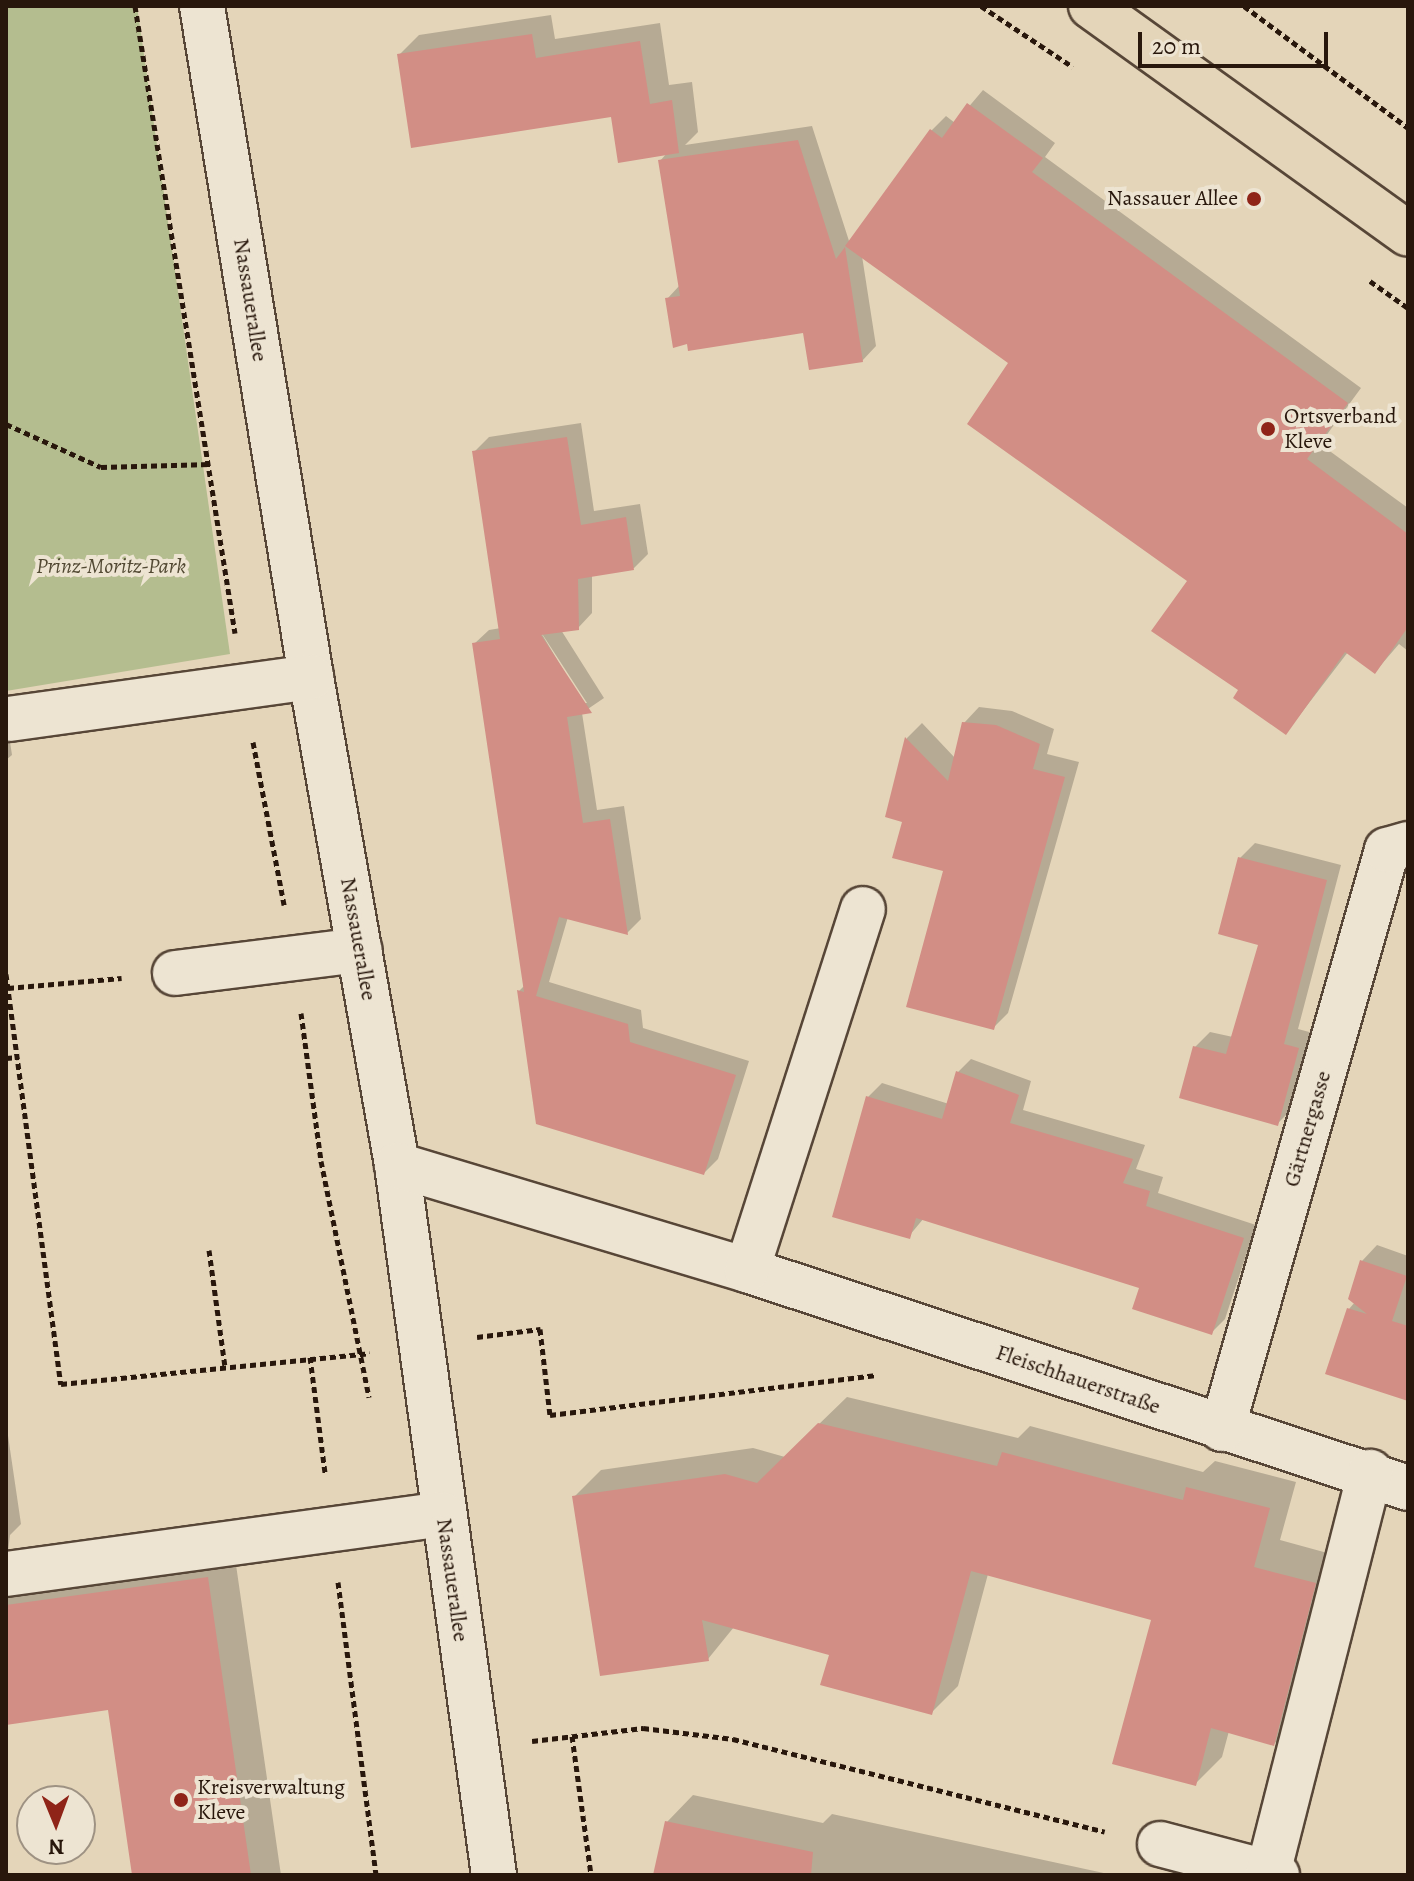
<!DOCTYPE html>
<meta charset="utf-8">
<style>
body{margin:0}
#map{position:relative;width:1414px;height:1881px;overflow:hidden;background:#e4d5b9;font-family:Alegreya,serif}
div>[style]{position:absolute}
.green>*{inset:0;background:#b4bd8f}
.shadow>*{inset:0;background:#0003}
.building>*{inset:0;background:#d28e85}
.path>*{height:5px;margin-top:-2.5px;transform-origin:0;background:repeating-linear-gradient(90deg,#28170c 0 6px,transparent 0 10px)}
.roads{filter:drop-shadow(2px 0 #574637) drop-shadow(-2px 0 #574637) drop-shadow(0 2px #574637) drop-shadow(0 -2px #574637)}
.minor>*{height:44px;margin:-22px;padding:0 22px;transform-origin:22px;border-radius:22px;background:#ede4d2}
.major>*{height:44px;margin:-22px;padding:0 22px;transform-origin:22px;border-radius:22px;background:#e4d5b9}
.dots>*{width:22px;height:22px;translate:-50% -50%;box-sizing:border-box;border:4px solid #ede4d2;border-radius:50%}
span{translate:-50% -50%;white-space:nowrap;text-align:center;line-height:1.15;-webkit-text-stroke:8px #ede4d2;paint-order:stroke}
.poi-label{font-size:22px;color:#28170c}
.right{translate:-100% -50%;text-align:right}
.left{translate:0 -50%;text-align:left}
.street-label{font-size:22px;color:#28170c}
.park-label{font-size:22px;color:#524933;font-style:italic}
.frame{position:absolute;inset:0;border:8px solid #28170c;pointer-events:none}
.north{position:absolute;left:16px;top:1785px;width:80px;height:80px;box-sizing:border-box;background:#ede4d2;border:2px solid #9e9283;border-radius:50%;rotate:179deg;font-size:22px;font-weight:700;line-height:32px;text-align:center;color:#28170c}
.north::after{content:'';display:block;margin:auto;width:28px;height:36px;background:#8f2418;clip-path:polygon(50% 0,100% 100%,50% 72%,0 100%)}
.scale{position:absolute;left:1138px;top:32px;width:190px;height:36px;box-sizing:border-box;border:4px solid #28170c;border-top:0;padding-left:10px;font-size:24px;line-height:28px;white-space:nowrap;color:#28170c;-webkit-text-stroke:6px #ede4d2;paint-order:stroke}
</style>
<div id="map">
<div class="green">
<i style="clip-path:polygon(6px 6px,137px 6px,230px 654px,6px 691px)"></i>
</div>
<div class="shadow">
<i style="clip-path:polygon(551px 15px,555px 39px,660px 23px,669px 85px,692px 82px,698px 132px,685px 145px,812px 126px,850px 244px,932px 130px,946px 116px,955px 123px,983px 90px,1055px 143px,1045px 157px,1361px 388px,1320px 444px,1408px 508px,1408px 651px,1399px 644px,1375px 672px,1348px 652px,1286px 733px,1241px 690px,1190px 581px,1011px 362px,862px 256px,876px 346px,862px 361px,804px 331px,667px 299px,680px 285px,660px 161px,667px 153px,613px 115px,399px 55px,419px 35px)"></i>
<i style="clip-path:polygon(evenodd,581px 423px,594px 511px,640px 504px,648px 554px,634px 568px,592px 575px,592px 613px,578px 628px,561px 630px,604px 698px,582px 713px,597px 810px,624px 806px,641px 919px,627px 933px,568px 917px,549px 982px,641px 1010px,643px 1028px,749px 1061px,718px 1159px,704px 1173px,519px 991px,525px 985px,474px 644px,489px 630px,501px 628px,474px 452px,489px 437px,581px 423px,537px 626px,587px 703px,583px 703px,537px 626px)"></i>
<i style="clip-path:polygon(979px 707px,1012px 711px,1054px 729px,1047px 754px,1079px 762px,1008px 1013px,993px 1028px,945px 870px,904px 820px,887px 815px,907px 738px,922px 723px,955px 758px,964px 723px)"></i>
<i style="clip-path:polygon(6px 716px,12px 755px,6px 760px)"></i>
<i style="clip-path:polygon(1255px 843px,1341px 865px,1298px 1029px,1313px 1033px,1292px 1109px,1277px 1124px,1195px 1047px,1210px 1032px,1233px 1037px,1260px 943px,1240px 858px)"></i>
<i style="clip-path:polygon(971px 1059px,1031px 1081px,1023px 1110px,1145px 1145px,1136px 1169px,1163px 1177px,1158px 1193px,1256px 1225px,1225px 1319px,1211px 1333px,1142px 1286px,924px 1218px,909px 1236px,868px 1097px,882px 1083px,949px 1104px,958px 1072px)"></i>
<i style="clip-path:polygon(1377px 1245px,1408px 1256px,1408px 1392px,1349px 1309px,1355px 1302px,1350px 1298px,1362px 1261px)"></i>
<i style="clip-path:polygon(847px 1397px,1018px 1438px,1030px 1426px,1203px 1472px,1215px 1461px,1296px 1482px,1280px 1540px,1342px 1557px,1301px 1717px,1274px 1744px,1229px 1731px,1222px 1757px,1195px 1784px,1153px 1619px,988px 1574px,958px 1686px,931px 1713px,831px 1654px,734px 1627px,708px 1659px,574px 1497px,601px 1470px,753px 1448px,785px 1457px)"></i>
<i style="clip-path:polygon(6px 1422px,21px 1524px,10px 1535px,8px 1551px,30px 1580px,234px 1551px,281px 1875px,134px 1875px,110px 1708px,6px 1723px)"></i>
<i style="clip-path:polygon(693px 1795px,823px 1823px,832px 1814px,1113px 1875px,655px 1875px,667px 1822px)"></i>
</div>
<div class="building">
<i style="clip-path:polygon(532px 34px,536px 58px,640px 41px,650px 104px,672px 100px,679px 153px,618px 163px,611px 117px,411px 148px,397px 54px)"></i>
<i style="clip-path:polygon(967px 103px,1043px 158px,1032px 172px,1348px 403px,1307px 459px,1408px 534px,1408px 627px,1375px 674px,1345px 652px,1286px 735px,1233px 698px,1238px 690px,1151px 631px,1187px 581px,967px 424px,1008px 363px,845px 246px,930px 129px,942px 138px)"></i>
<i style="clip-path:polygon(798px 140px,836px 259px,845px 247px,863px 362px,809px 370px,803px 333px,688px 351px,687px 344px,673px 348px,665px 298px,680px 296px,658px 160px)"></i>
<i style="clip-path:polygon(567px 437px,581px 525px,626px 517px,634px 570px,578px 579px,579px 630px,541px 635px,592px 713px,567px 717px,583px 823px,610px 819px,628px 935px,559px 917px,536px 996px,628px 1024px,630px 1042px,736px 1075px,704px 1175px,536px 1124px,517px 990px,524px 992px,472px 643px,500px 639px,472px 451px)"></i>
<i style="clip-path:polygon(962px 722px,996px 725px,1040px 744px,1033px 769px,1065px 777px,994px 1030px,906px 1007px,943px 871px,892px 858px,902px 822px,885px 817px,905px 737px,948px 781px)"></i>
<i style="clip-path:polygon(1238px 857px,1327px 880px,1284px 1044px,1299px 1048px,1278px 1126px,1179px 1098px,1193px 1046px,1226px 1054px,1258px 945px,1218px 934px)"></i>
<i style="clip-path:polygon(956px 1071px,1019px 1095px,1010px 1123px,1133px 1159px,1123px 1183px,1150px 1191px,1146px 1206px,1244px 1238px,1212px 1335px,1132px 1309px,1139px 1288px,916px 1218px,910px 1239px,832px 1217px,866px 1096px,942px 1119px)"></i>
<i style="clip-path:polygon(1360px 1260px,1407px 1276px,1392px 1321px,1408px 1326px,1408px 1401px,1325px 1374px,1347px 1308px,1367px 1314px,1348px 1299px)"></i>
<i style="clip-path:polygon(818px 1423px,997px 1466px,1002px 1452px,1183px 1500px,1186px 1487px,1270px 1508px,1254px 1567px,1316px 1583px,1274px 1746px,1211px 1728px,1196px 1786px,1112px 1764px,1151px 1620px,971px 1571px,932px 1715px,820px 1685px,829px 1655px,702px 1620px,709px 1661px,600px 1676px,572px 1496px,725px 1474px,757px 1483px)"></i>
<i style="clip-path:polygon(208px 1577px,251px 1875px,132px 1875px,108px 1710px,6px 1725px,6px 1605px)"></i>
<i style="clip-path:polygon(665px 1821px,813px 1852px,811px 1875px,653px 1875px)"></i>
</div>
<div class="path">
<i style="left:135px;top:6px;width:635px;rotate:80.94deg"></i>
<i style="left:981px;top:6px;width:110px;rotate:33.5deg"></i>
<i style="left:1244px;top:6px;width:204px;rotate:36.6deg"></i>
<i style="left:1370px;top:281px;width:47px;rotate:35.4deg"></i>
<i style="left:6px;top:424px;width:104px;rotate:24.4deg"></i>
<i style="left:101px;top:467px;width:110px;rotate:-1.6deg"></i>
<i style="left:253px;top:742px;width:166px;rotate:79.2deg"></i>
<i style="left:6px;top:974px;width:414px;rotate:82.4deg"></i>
<i style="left:61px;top:1384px;width:310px;rotate:-5.7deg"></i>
<i style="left:8px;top:988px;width:114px;rotate:-5deg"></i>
<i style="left:301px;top:1013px;width:149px;rotate:82.3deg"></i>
<i style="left:321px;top:1161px;width:241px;rotate:78.5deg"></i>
<i style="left:6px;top:1058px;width:13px;rotate:-4deg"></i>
<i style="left:209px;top:1250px;width:118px;rotate:82.2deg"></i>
<i style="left:477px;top:1337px;width:64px;rotate:-7.2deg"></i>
<i style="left:540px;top:1329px;width:87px;rotate:83.4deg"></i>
<i style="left:550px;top:1415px;width:329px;rotate:-7deg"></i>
<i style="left:310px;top:1357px;width:117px;rotate:82.6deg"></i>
<i style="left:338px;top:1582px;width:295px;rotate:82.6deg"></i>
<i style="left:572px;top:1736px;width:140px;rotate:82.2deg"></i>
<i style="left:532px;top:1741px;width:112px;rotate:-6.7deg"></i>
<i style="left:643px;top:1728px;width:91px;rotate:7deg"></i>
<i style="left:733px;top:1739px;width:383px;rotate:14deg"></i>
</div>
<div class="roads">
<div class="minor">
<i style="left:202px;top:6px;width:680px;rotate:80.77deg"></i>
<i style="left:311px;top:677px;width:496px;rotate:80deg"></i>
<i style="left:397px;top:1165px;width:717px;rotate:82.22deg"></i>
<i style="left:9px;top:719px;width:305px;rotate:-7.9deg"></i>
<i style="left:175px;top:973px;width:186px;rotate:-7.1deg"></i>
<i style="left:397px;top:1165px;width:365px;rotate:16.7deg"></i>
<i style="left:747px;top:1270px;width:696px;rotate:18.25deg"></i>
<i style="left:747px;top:1270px;width:379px;rotate:-72.2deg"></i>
<i style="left:1222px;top:1429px;width:602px;rotate:-74.09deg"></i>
<i style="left:1387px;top:850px;width:22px;rotate:-16deg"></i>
<i style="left:6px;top:1574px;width:440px;rotate:-7.8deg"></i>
<i style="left:1160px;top:1844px;width:121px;rotate:14.8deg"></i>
<i style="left:1268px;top:1873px;width:414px;rotate:-75.7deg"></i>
</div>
<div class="major">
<i style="left:1091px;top:6px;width:390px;rotate:35.7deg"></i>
</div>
</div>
<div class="dots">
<i style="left:1254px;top:199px;background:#8f2418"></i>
<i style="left:1268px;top:429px;background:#8f2418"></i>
<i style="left:181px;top:1800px;background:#8f2418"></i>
</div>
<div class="poi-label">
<span class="right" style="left:1238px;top:199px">Nassauer Allee</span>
<span class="left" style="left:1284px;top:429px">Ortsverband<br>Kleve</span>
<span class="left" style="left:197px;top:1800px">Kreisverwaltung<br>Kleve</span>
</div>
<div class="street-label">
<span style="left:250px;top:300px;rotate:81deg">Nassauerallee</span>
<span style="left:358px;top:939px;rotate:80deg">Nassauerallee</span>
<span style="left:1308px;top:1129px;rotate:-74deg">Gärtnergasse</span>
<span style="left:1078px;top:1380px;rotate:19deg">Fleischhauerstraße</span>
<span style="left:452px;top:1580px;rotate:82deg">Nassauerallee</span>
</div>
<div class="park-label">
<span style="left:111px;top:567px">Prinz-Moritz-Park</span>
</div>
<div class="frame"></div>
<div class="north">N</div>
<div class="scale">20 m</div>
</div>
